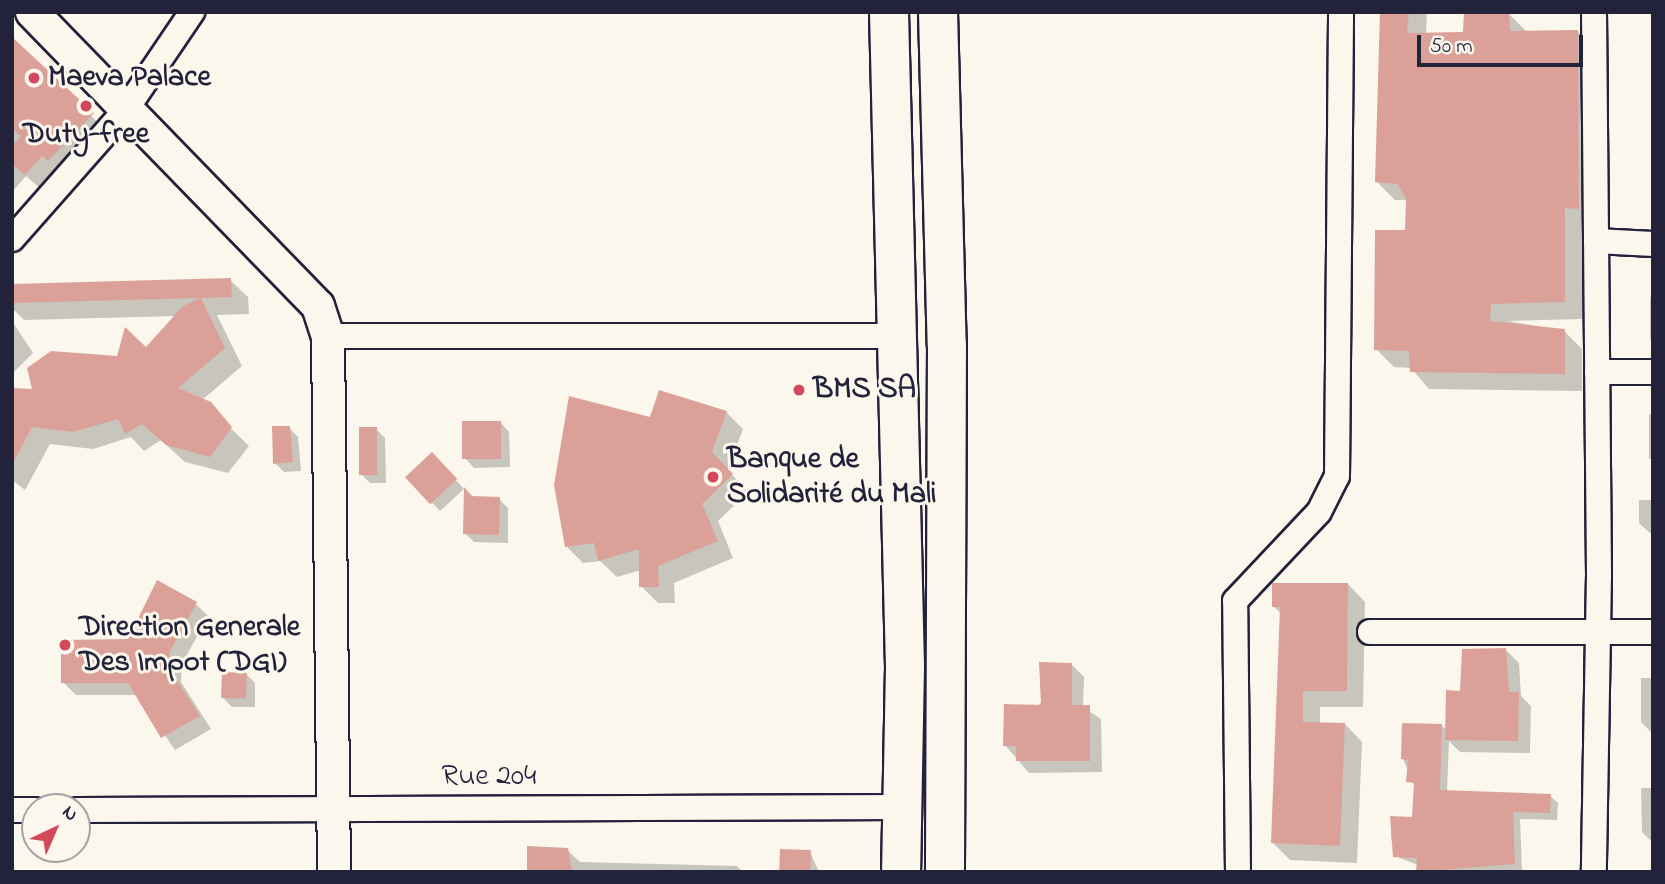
<!DOCTYPE html>
<meta charset="utf-8">
<style>
body{margin:0}
#map{position:relative;width:1665px;height:884px;overflow:hidden;background:#fbf7ec;font-family:"Indie Flower",sans-serif}
div>[style]{position:absolute}
.shadow>*{inset:0;background:#0003;transform-origin:0 0}
.building>*{inset:0;background:#dba198;transform-origin:0 0}
.roads{filter:drop-shadow(2px 0 #22223b) drop-shadow(-2px 0 #22223b) drop-shadow(0 2px #22223b) drop-shadow(0 -2px #22223b)}
.minor>*{height:24px;margin:-12px;padding:0 12px;transform-origin:12px;border-radius:12px;background:#fbf7ec}
.tertiary>*{height:32px;margin:-16px;padding:0 16px;transform-origin:16px;border-radius:16px;background:#fbf7ec}
.primary>*{height:38px;margin:-19px;padding:0 19px;transform-origin:19px;border-radius:19px;background:#fbf7ec}
.dots>*{width:19px;height:19px;translate:-50% -50%;box-sizing:border-box;border:4px solid #fbf7ec;border-radius:50%}
span{translate:-50% -50%;white-space:nowrap;text-align:center;line-height:1.15;-webkit-text-stroke:6px #fbf7ec;paint-order:stroke}
.poi-label{font-size:30px;color:#22223b;font-weight:700}
.left{translate:0 -50%;text-align:left}
.street-label{font-size:30px;color:#22223b}
.frame{position:absolute;inset:0;border:14px solid #22223b;pointer-events:none}
.north{position:absolute;left:21px;top:793px;width:70px;height:70px;box-sizing:border-box;background:#fbf7ec;border:2px solid #a4a2a5;border-radius:50%;rotate:44deg;font-size:19px;font-weight:700;line-height:28px;text-align:center;color:#22223b}
.north::after{content:'';display:block;margin:auto;width:24px;height:32px;background:#d1495b;clip-path:polygon(50% 0,100% 100%,50% 72%,0 100%)}
.scale{position:absolute;left:1417px;top:35px;width:166px;height:32px;box-sizing:border-box;border:4px solid #22223b;border-top:0;padding-left:9px;font-size:21px;line-height:24px;white-space:nowrap;color:#22223b;-webkit-text-stroke:5px #fbf7ec;paint-order:stroke}
</style>
<div id="map">
<div class="shadow">
<i style="clip-path:polygon(1382px 12px,1427px 12px,1426px 34px,1465px 34px,1509px 14px,1528px 33px,1578px 32px,1595px 50px,1596px 226px,1582px 225px,1582px 319px,1508px 321px,1564px 331px,1582px 349px,1582px 391px,1429px 389px,1411px 368px,1394px 367px,1376px 349px,1407px 231px,1407px 200px,1395px 200px,1377px 182px)"></i>
<i style="clip-path:polygon(12px 52px,108px 130px,42px 190px,26px 176px,12px 192px)"></i>
<i style="clip-path:polygon(230px 280px,248px 297px,249px 314px,217px 315px,242px 366px,202px 400px,249px 446px,228px 473px,185px 462px,161px 440px,144px 451px,131px 437px,93px 449px,50px 444px,25px 490px,12px 480px,12px 391px,40px 410px,118px 358px,146px 349px,176px 316px,24px 320px,12px 308px,12px 286px)"></i>
<i style="left:1650px;top:297px;width:3px;height:42px"></i>
<i style="clip-path:polygon(12px 321px,33px 353px,12px 374px)"></i>
<i style="clip-path:polygon(726px 412px,743px 429px,728px 470px,748px 492px,718px 521px,733px 558px,674px 583px,675px 603px,658px 603px,641px 586px,641px 570px,617px 577px,600px 561px,583px 563px,567px 547px,652px 419px)"></i>
<i style="left:1649px;top:414px;width:4px;height:45px"></i>
<i style="clip-path:polygon(500px 422px,509px 432px,510px 467px,474px 468px,465px 458px)"></i>
<i style="clip-path:polygon(289px 428px,298px 437px,301px 471px,284px 472px,275px 463px)"></i>
<i style="clip-path:polygon(376px 429px,385px 438px,386px 483px,370px 483px,361px 474px)"></i>
<i style="clip-path:polygon(441px 464px,464px 489px,440px 511px,407px 477px)"></i>
<i style="clip-path:polygon(472px 498px,499px 499px,508px 508px,508px 543px,474px 542px,465px 533px)"></i>
<i style="clip-path:polygon(1639px 500px,1653px 500px,1653px 574px,1651px 534px,1639px 523px)"></i>
<i style="clip-path:polygon(1348px 584px,1365px 602px,1363px 707px,1320px 707px,1320px 724px,1345px 724px,1362px 742px,1357px 863px,1290px 860px,1273px 843px,1282px 614px,1274px 607px)"></i>
<i style="clip-path:polygon(195px 603px,208px 616px,182px 664px,181px 682px,211px 729px,175px 750px,137px 695px,76px 695px,63px 682px)"></i>
<i style="clip-path:polygon(1506px 650px,1519px 663px,1521px 696px,1531px 706px,1530px 753px,1460px 752px,1449px 741px,1447px 792px,1550px 796px,1558px 803px,1557px 820px,1520px 819px,1522px 871px,1418px 872px,1418px 865px,1395px 856px,1391px 837px,1392px 818px,1414px 819px,1416px 789px,1403px 759px,1441px 725px,1447px 731px,1462px 692px)"></i>
<i style="clip-path:polygon(1072px 665px,1084px 677px,1083px 707px,1101px 719px,1102px 772px,1029px 773px,1005px 745px)"></i>
<i style="clip-path:polygon(246px 674px,255px 683px,255px 707px,232px 707px,223px 698px)"></i>
<i style="clip-path:polygon(1641px 678px,1653px 678px,1653px 734px,1641px 722px)"></i>
<i style="clip-path:polygon(1641px 788px,1653px 788px,1653px 843px,1642px 832px)"></i>
<i style="clip-path:polygon(567px 850px,580px 862px,737px 866px,743px 872px,528px 872px)"></i>
<i style="clip-path:polygon(810px 852px,819px 872px,781px 872px)"></i>
</div>
<div class="building">
<i style="clip-path:polygon(1380px 12px,1409px 12px,1407px 33px,1463px 32px,1464px 12px,1509px 12px,1510px 31px,1578px 30px,1579px 209px,1565px 208px,1565px 302px,1491px 304px,1490px 321px,1565px 329px,1565px 374px,1410px 372px,1409px 351px,1374px 350px,1375px 230px,1405px 230px,1406px 199px,1398px 184px,1375px 182px)"></i>
<i style="clip-path:polygon(12px 37px,94px 113px,48px 161px,42px 156px,25px 175px,12px 164px,12px 146px,21px 136px,12px 128px)"></i>
<i style="clip-path:polygon(231px 278px,232px 297px,201px 298px,225px 348px,178px 388px,211px 402px,232px 427px,210px 457px,166px 445px,142px 424px,125px 434px,118px 419px,73px 432px,32px 427px,12px 465px,12px 388px,32px 389px,27px 368px,51px 351px,117px 356px,125px 327px,146px 347px,183px 306px,200px 298px,12px 303px,12px 284px)"></i>
<i style="clip-path:polygon(659px 390px,727px 411px,712px 452px,733px 474px,702px 504px,718px 541px,658px 566px,659px 587px,639px 587px,639px 549px,598px 561px,594px 543px,565px 547px,554px 485px,569px 396px,650px 417px)"></i>
<i style="left:462px;top:421px;width:39px;height:38px"></i>
<i style="clip-path:polygon(272px 426px,290px 426px,293px 462px,273px 464px)"></i>
<i style="left:359px;top:427px;width:18px;height:48px"></i>
<i style="left:432px;top:452px;width:37px;height:37px;rotate:47deg"></i>
<i style="clip-path:polygon(464px 487px,472px 496px,500px 497px,499px 535px,463px 534px)"></i>
<i style="clip-path:polygon(157px 580px,197px 602px,170px 651px,169px 668px,200px 716px,161px 738px,128px 683px,61px 683px,61px 640px,128px 639px)"></i>
<i style="clip-path:polygon(1272px 583px,1348px 583px,1347px 691px,1303px 691px,1303px 722px,1345px 723px,1340px 846px,1271px 843px,1280px 607px,1272px 607px)"></i>
<i style="clip-path:polygon(1506px 648px,1509px 692px,1519px 692px,1518px 741px,1445px 740px,1446px 690px,1460px 691px,1462px 649px)"></i>
<i style="clip-path:polygon(1039px 662px,1072px 663px,1072px 705px,1090px 705px,1090px 761px,1016px 761px,1016px 746px,1003px 746px,1004px 704px,1041px 705px)"></i>
<i style="left:222px;top:672px;width:25px;height:26px;rotate:2deg"></i>
<i style="clip-path:polygon(1402px 723px,1442px 724px,1440px 790px,1551px 794px,1550px 813px,1513px 812px,1515px 864px,1416px 872px,1417px 858px,1393px 857px,1390px 816px,1412px 817px,1414px 783px,1406px 782px,1408px 760px,1401px 759px)"></i>
<i style="clip-path:polygon(527px 846px,568px 848px,572px 872px,527px 872px)"></i>
<i style="left:780px;top:849px;width:31px;height:23px;rotate:2deg"></i>
</div>
<div class="roads">
<div class="minor">
<i style="left:1594px;top:12px;width:563px;rotate:89.49deg"></i>
<i style="left:1599px;top:575px;width:297px;rotate:91deg"></i>
<i style="left:12px;top:239px;width:171px;rotate:-48.6deg"></i>
<i style="left:125px;top:111px;width:120px;rotate:-55.9deg"></i>
<i style="left:1596px;top:241px;width:57px;rotate:3deg"></i>
<i style="left:328px;top:336px;width:569px"></i>
<i style="left:1597px;top:372px;width:56px"></i>
<i style="left:1370px;top:632px;width:283px"></i>
<i style="left:12px;top:810px;width:23px"></i>
<i style="left:77px;top:810px;width:825px;rotate:-0.21deg"></i>
<i style="left:1238px;top:872px;width:271px;rotate:-90.6deg"></i>
<i style="left:1235px;top:601px;width:122px;rotate:-46.7deg"></i>
<i style="left:1319px;top:512px;width:40px;rotate:-63.4deg"></i>
<i style="left:1337px;top:476px;width:464px;rotate:-89.5deg"></i>
</div>
<div class="tertiary">
<i style="left:32px;top:12px;width:410px;rotate:45.8deg"></i>
<i style="left:318px;top:306px;width:32px;rotate:72deg"></i>
<i style="left:328px;top:336px;width:536px;rotate:89.36deg"></i>
</div>
<div class="primary">
<i style="left:889px;top:12px;width:655px;rotate:88.6deg"></i>
<i style="left:905px;top:667px;width:205px;rotate:91.1deg"></i>
<i style="left:938px;top:12px;width:333px;rotate:88.5deg"></i>
<i style="left:947px;top:345px;width:527px;rotate:90.22deg"></i>
</div>
</div>
<div class="dots">
<i style="left:34px;top:78px;background:#d1495b"></i>
<i style="left:86px;top:106px;background:#d1495b"></i>
<i style="left:799px;top:390px;background:#d1495b"></i>
<i style="left:713px;top:477px;background:#d1495b"></i>
<i style="left:65px;top:645px;background:#d1495b"></i>
</div>
<div class="poi-label">
<span class="left" style="left:48px;top:78px">Maeva Palace</span>
<span style="left:86px;top:135px">Duty-free</span>
<span class="left" style="left:813px;top:390px">BMS SA</span>
<span class="left" style="left:727px;top:477px">Banque de<br>Solidarité du Mali</span>
<span class="left" style="left:79px;top:645px">Direction Generale<br>Des Impot (DGI)</span>
</div>
<div class="street-label">
<span style="left:489px;top:777px">Rue 204</span>
</div>
<div class="frame"></div>
<div class="north">N</div>
<div class="scale">50 m</div>
</div>
